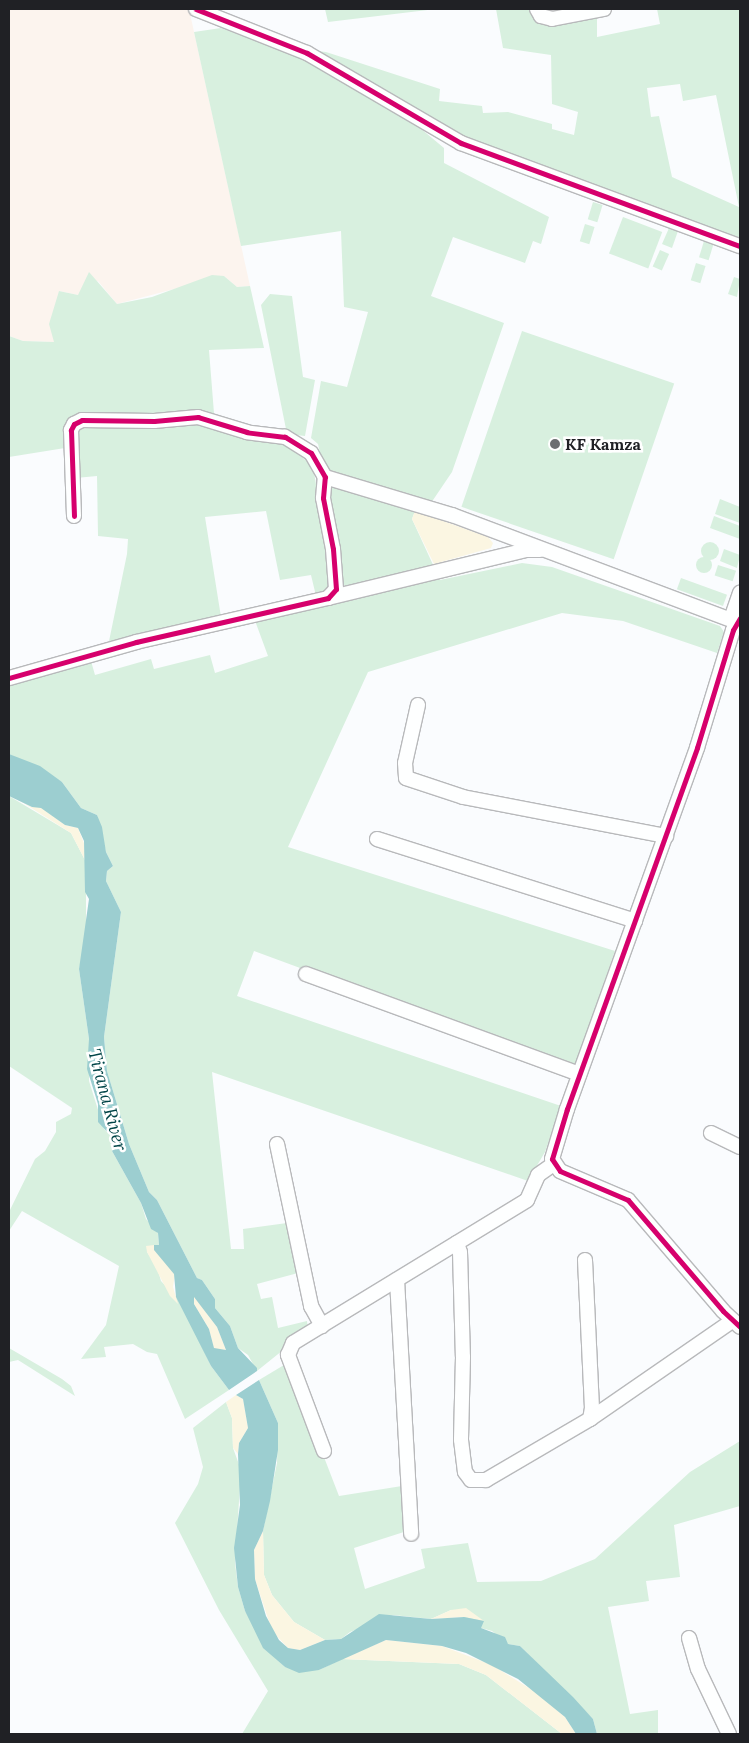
<!DOCTYPE html>
<style>
body{margin:0}
#map{position:relative;width:749px;height:1743px;overflow:hidden;background:#fafcfe;font-family:Lora,serif}
div>[style]{position:absolute}
.industrial>*{inset:0;background:#fcf4ee}
.green>*{inset:0;background:#d8f0df;transform-origin:0 0}
.round{border-radius:50%}
.sand>*{inset:0;background:#fbf6e2}
.water>*{inset:0;background:#9cced0}
.roads{filter:drop-shadow(1px 0 #b8b9bb) drop-shadow(-1px 0 #b8b9bb) drop-shadow(0 1px #b8b9bb) drop-shadow(0 -1px #b8b9bb)}
.minor>*{height:14px;margin:-7px;padding:0 7px;transform-origin:7px;border-radius:7px;background:#feffff}
.cycleway>*{height:5px;margin:-2.5px;padding:0 2.5px;transform-origin:2.5px;border-radius:2.5px;background:#d6006c}
.dots>*{width:14px;height:14px;translate:-50% -50%;box-sizing:border-box;border:2px solid #fff;border-radius:50%}
span{translate:-50% -50%;white-space:nowrap;text-align:center;line-height:1.15;-webkit-text-stroke:5px #fff;paint-order:stroke}
.poi-label{font-size:16px;color:#202125;font-weight:700}
.left{translate:0 -50%;text-align:left}
.water-label{font-size:18px;color:#004447;font-style:italic}
.frame{position:absolute;inset:0;border:10px solid #202125;pointer-events:none}
</style>
<div id="map">
<div class="industrial">
<i style="clip-path:polygon(9px 9px,189px 9px,250px 286px,237px 287px,224px 276px,117px 304px,98px 281px,78px 295px,59px 291px,54px 342px,23px 341px,9px 336px)"></i>
</div>
<div class="green">
<i style="clip-path:polygon(325px 9px,436px 9px,328px 22px)"></i>
<i style="clip-path:polygon(evenodd,496px 9px,542px 9px,558px 13px,560px 9px,597px 9px,597px 37px,660px 24px,657px 9px,740px 9px,740px 240px,459px 136px,309px 50px,326px 52px,440px 89px,439px 101px,482px 106px,483px 113px,508px 112px,552px 124px,552px 129px,574px 135px,578px 112px,552px 104px,551px 55px,503px 48px,496px 9px,680px 84px,683px 101px,716px 95px,739px 207px,672px 177px,659px 116px,651px 117px,647px 88px,680px 84px)"></i>
<i style="clip-path:polygon(221px 28px,257px 41px,282px 45px,408px 118px,444px 148px,444px 163px,549px 217px,541px 244px,533px 241px,525px 263px,453px 237px,431px 296px,504px 323px,452px 472px,431px 503px,330px 471px,322px 462px,318px 444px,311px 438px,321px 381px,347px 387px,368px 312px,344px 307px,341px 231px,241px 246px,194px 32px)"></i>
<i style="left:593px;top:202px;width:10px;height:18px;rotate:17deg"></i>
<i style="left:623px;top:217px;width:42px;height:39px;rotate:21deg"></i>
<i style="left:585px;top:224px;width:10px;height:18px;rotate:17deg"></i>
<i style="clip-path:polygon(669px 228px,678px 231px,672px 248px,662px 244px)"></i>
<i style="left:704px;top:241px;width:10px;height:17px;rotate:17deg"></i>
<i style="left:660px;top:250px;width:10px;height:18px;rotate:24deg"></i>
<i style="left:696px;top:263px;width:10px;height:18px;rotate:17deg"></i>
<i style="clip-path:polygon(89px 272px,117px 304px,152px 297px,212px 275px,224px 276px,237px 287px,250px 286px,264px 348px,209px 350px,215px 426px,288px 446px,313px 466px,327px 552px,329px 592px,316px 596px,311px 575px,280px 580px,266px 511px,205px 517px,221px 617px,108px 646px,127px 554px,128px 539px,98px 536px,97px 476px,65px 479px,65px 448px,9px 457px,9px 336px,23px 341px,54px 342px,49px 324px,59px 291px,78px 295px)"></i>
<i style="clip-path:polygon(734px 277px,740px 279px,737px 297px,728px 294px)"></i>
<i style="clip-path:polygon(270px 294px,292px 296px,303px 377px,315px 380px,305px 436px,287px 434px,261px 305px)"></i>
<i style="left:522px;top:331px;width:161px;height:186px;rotate:19deg"></i>
<i style="clip-path:polygon(330px 487px,343px 487px,415px 511px,412px 519px,440px 580px,522px 563px,552px 567px,720px 626px,724px 632px,717px 653px,623px 621px,562px 613px,368px 672px,288px 847px,615px 951px,574px 1069px,254px 951px,237px 996px,561px 1106px,545px 1152px,528px 1181px,212px 1072px,231px 1249px,244px 1249px,243px 1229px,287px 1223px,298px 1273px,257px 1284px,261px 1299px,272px 1297px,278px 1328px,307px 1321px,308px 1330px,257px 1371px,248px 1355px,238px 1348px,230px 1326px,215px 1308px,215px 1299px,202px 1280px,197px 1278px,157px 1200px,149px 1192px,129px 1144px,107px 1071px,104px 1037px,121px 912px,106px 881px,107px 871px,113px 866px,106px 852px,97px 815px,81px 808px,62px 782px,9px 754px,9px 682px,91px 661px,95px 675px,151px 659px,154px 669px,210px 655px,215px 673px,268px 656px,254px 618px,359px 599px,346px 588px,338px 574px,329px 511px)"></i>
<i style="clip-path:polygon(720px 499px,740px 507px,740px 523px,715px 514px)"></i>
<i style="clip-path:polygon(714px 516px,740px 526px,740px 539px,710px 528px)"></i>
<i class="round" style="left:701px;top:542px;width:18px;height:18px"></i>
<i style="clip-path:polygon(724px 549px,740px 555px,737px 568px,720px 561px)"></i>
<i class="round" style="left:696px;top:557px;width:16px;height:16px"></i>
<i style="left:718px;top:565px;width:19px;height:11px;rotate:18deg"></i>
<i style="left:681px;top:578px;width:49px;height:12px;rotate:20deg"></i>
<i style="clip-path:polygon(9px 796px,71px 833px,86px 862px,86px 939px,79px 969px,89px 1039px,89px 1081px,104px 1129px,111px 1136px,112px 1151px,141px 1203px,146px 1219px,158px 1233px,159px 1245px,154px 1245px,147px 1252px,157px 1267px,161px 1281px,180px 1301px,211px 1366px,229px 1390px,185px 1419px,157px 1354px,147px 1352px,133px 1344px,104px 1347px,106px 1357px,81px 1359px,106px 1325px,119px 1266px,22px 1211px,9px 1231px,9px 1212px,35px 1159px,45px 1151px,56px 1132px,56px 1122px,71px 1114px,72px 1108px,9px 1066px)"></i>
<i style="clip-path:polygon(9px 1348px,62px 1379px,71px 1386px,75px 1396px,18px 1360px,9px 1362px)"></i>
<i style="clip-path:polygon(284px 1365px,300px 1395px,339px 1496px,402px 1486px,407px 1531px,354px 1548px,365px 1589px,425px 1568px,421px 1549px,468px 1543px,477px 1582px,541px 1581px,595px 1559px,690px 1472px,740px 1441px,740px 1506px,674px 1525px,680px 1577px,646px 1581px,649px 1601px,608px 1607px,630px 1714px,658px 1710px,658px 1734px,597px 1734px,593px 1719px,520px 1646px,508px 1644px,492px 1631px,481px 1628px,451px 1610px,431px 1619px,393px 1615px,350px 1632px,341px 1639px,325px 1640px,294px 1622px,272px 1595px,264px 1575px,263px 1531px,277px 1463px,278px 1423px,259px 1380px)"></i>
<i style="clip-path:polygon(226px 1402px,232px 1418px,233px 1448px,241px 1470px,235px 1563px,238px 1587px,245px 1611px,275px 1658px,285px 1667px,319px 1670px,342px 1659px,459px 1664px,486px 1675px,562px 1734px,242px 1734px,268px 1691px,219px 1610px,175px 1523px,198px 1484px,203px 1467px,193px 1428px)"></i>
</div>
<div class="sand">
<i style="clip-path:polygon(415px 511px,488px 537px,493px 543px,491px 548px,434px 564px,412px 519px)"></i>
<i style="clip-path:polygon(17px 799px,32px 807px,41px 807px,65px 825px,78px 828px,87px 851px,86px 862px,71px 833px)"></i>
<i style="clip-path:polygon(154px 1245px,175px 1274px,173px 1287px,178px 1304px,170px 1296px,147px 1252px,146px 1246px)"></i>
<i style="clip-path:polygon(194px 1296px,217px 1327px,226px 1350px,214px 1349px,209px 1329px,194px 1304px)"></i>
<i style="clip-path:polygon(236px 1395px,243px 1399px,248px 1428px,239px 1443px,238px 1454px,233px 1448px,232px 1418px,226px 1402px)"></i>
<i style="clip-path:polygon(263px 1531px,264px 1575px,272px 1595px,294px 1622px,325px 1640px,300px 1650px,288px 1648px,272px 1631px,255px 1579px,254px 1550px)"></i>
<i style="clip-path:polygon(466px 1608px,484px 1621px,464px 1617px,431px 1619px,451px 1610px)"></i>
<i style="clip-path:polygon(386px 1640px,442px 1646px,492px 1665px,537px 1693px,565px 1717px,576px 1734px,562px 1734px,486px 1675px,459px 1664px,342px 1659px)"></i>
</div>
<div class="water">
<i style="clip-path:polygon(evenodd,9px 754px,40px 766px,62px 782px,81px 808px,97px 815px,102px 827px,106px 852px,113px 866px,107px 871px,106px 881px,121px 912px,104px 1037px,107px 1071px,129px 1144px,149px 1192px,157px 1200px,197px 1278px,202px 1280px,215px 1299px,215px 1308px,230px 1326px,238px 1348px,257px 1368px,257px 1371px,229px 1390px,211px 1366px,176px 1297px,174px 1274px,154px 1250px,154px 1245px,159px 1245px,158px 1233px,151px 1229px,141px 1203px,112px 1151px,111px 1136px,98px 1122px,98px 1104px,87px 1069px,89px 1039px,79px 969px,89px 899px,85px 892px,84px 841px,78px 828px,65px 825px,41px 808px,32px 807px,9px 796px,9px 754px,194px 1297px,217px 1327px,226px 1350px,214px 1348px,209px 1329px,194px 1304px,194px 1297px)"></i>
<i style="clip-path:polygon(259px 1380px,278px 1423px,278px 1450px,270px 1501px,263px 1531px,254px 1550px,255px 1579px,266px 1616px,279px 1640px,288px 1648px,300px 1650px,325px 1640px,341px 1639px,379px 1614px,431px 1619px,464px 1617px,484px 1621px,481px 1628px,505px 1637px,508px 1644px,520px 1646px,573px 1697px,593px 1719px,597px 1734px,576px 1734px,565px 1717px,518px 1679px,466px 1653px,442px 1646px,386px 1640px,319px 1670px,299px 1673px,285px 1667px,263px 1648px,245px 1611px,238px 1587px,234px 1548px,240px 1505px,238px 1454px,239px 1443px,248px 1428px,243px 1399px,236px 1395px)"></i>
</div>
<div class="roads">
<div class="minor">
<i style="left:196px;top:9px;width:119px;rotate:21.6deg"></i>
<i style="left:307px;top:53px;width:178px;rotate:30.3deg"></i>
<i style="left:461px;top:143px;width:297px;rotate:20.3deg"></i>
<i style="left:537px;top:9px;width:8px;rotate:60deg"></i>
<i style="left:541px;top:16px;width:11px;rotate:15deg"></i>
<i style="left:552px;top:19px;width:53px;rotate:-10.9deg"></i>
<i style="left:325px;top:477px;width:133px;rotate:16.7deg"></i>
<i style="left:452px;top:515px;width:304px;rotate:20.6deg"></i>
<i style="left:328px;top:598px;width:204px;rotate:-13.6deg"></i>
<i style="left:526px;top:550px;width:14px"></i>
<i style="left:740px;top:618px;width:14px;rotate:120deg"></i>
<i style="left:733px;top:630px;width:123px;rotate:107deg"></i>
<i style="left:697px;top:748px;width:384px;rotate:109.8deg"></i>
<i style="left:567px;top:1109px;width:52px;rotate:106.7deg"></i>
<i style="left:552px;top:1159px;width:14px;rotate:56deg"></i>
<i style="left:560px;top:1171px;width:74px;rotate:23.1deg"></i>
<i style="left:628px;top:1200px;width:146px;rotate:49.4deg"></i>
<i style="left:723px;top:1311px;width:23px;rotate:43deg"></i>
<i style="left:731px;top:619px;width:28px;rotate:-71deg"></i>
<i style="left:9px;top:678px;width:132px;rotate:-15.8deg"></i>
<i style="left:136px;top:642px;width:197px;rotate:-12.9deg"></i>
<i style="left:328px;top:598px;width:12px;rotate:-48deg"></i>
<i style="left:336px;top:589px;width:40px;rotate:-94.3deg"></i>
<i style="left:333px;top:549px;width:52px;rotate:-101.1deg"></i>
<i style="left:323px;top:498px;width:21px;rotate:-85deg"></i>
<i style="left:325px;top:477px;width:28px;rotate:-120deg"></i>
<i style="left:311px;top:453px;width:31px;rotate:-148deg"></i>
<i style="left:285px;top:437px;width:38px;rotate:-173deg"></i>
<i style="left:247px;top:432px;width:51px;rotate:-163deg"></i>
<i style="left:198px;top:417px;width:44px;rotate:174.8deg"></i>
<i style="left:154px;top:421px;width:72px;rotate:-179.2deg"></i>
<i style="left:82px;top:420px;width:9px;rotate:153deg"></i>
<i style="left:74px;top:424px;width:7px;rotate:117deg"></i>
<i style="left:71px;top:430px;width:86px;rotate:88deg"></i>
<i style="left:418px;top:705px;width:59px;rotate:102.6deg"></i>
<i style="left:405px;top:763px;width:15px;rotate:86deg"></i>
<i style="left:406px;top:778px;width:60px;rotate:18.4deg"></i>
<i style="left:463px;top:797px;width:207px;rotate:10.9deg"></i>
<i style="left:377px;top:839px;width:271px;rotate:17.6deg"></i>
<i style="left:306px;top:974px;width:291px;rotate:20.1deg"></i>
<i style="left:711px;top:1133px;width:32px;rotate:26deg"></i>
<i style="left:277px;top:1144px;width:166px;rotate:78.1deg"></i>
<i style="left:311px;top:1306px;width:23px;rotate:61deg"></i>
<i style="left:457px;top:1243px;width:9px;rotate:72deg"></i>
<i style="left:460px;top:1252px;width:105px;rotate:88.4deg"></i>
<i style="left:463px;top:1357px;width:83px;rotate:91.4deg"></i>
<i style="left:461px;top:1440px;width:32px;rotate:83deg"></i>
<i style="left:465px;top:1472px;width:10px;rotate:53deg"></i>
<i style="left:471px;top:1480px;width:15px"></i>
<i style="left:486px;top:1480px;width:121px;rotate:-30.4deg"></i>
<i style="left:590px;top:1419px;width:173px;rotate:-34.6deg"></i>
<i style="left:585px;top:1260px;width:148px;rotate:87.3deg"></i>
<i style="left:592px;top:1408px;width:11px;rotate:100deg"></i>
<i style="left:397px;top:1280px;width:254px;rotate:86.8deg"></i>
<i style="left:324px;top:1451px;width:103px;rotate:-110.6deg"></i>
<i style="left:288px;top:1355px;width:13px;rotate:-67deg"></i>
<i style="left:293px;top:1343px;width:274px;rotate:-31.4deg"></i>
<i style="left:527px;top:1200px;width:27px;rotate:-66deg"></i>
<i style="left:538px;top:1175px;width:19px;rotate:-35deg"></i>
<i style="left:689px;top:1638px;width:32px;rotate:74deg"></i>
<i style="left:698px;top:1669px;width:72px;rotate:64.5deg"></i>
</div>
</div>
<div class="cycleway">
<i style="left:196px;top:9px;width:119px;rotate:21.6deg"></i>
<i style="left:307px;top:53px;width:178px;rotate:30.3deg"></i>
<i style="left:461px;top:143px;width:297px;rotate:20.3deg"></i>
<i style="left:740px;top:618px;width:14px;rotate:120deg"></i>
<i style="left:733px;top:630px;width:123px;rotate:107deg"></i>
<i style="left:697px;top:748px;width:384px;rotate:109.8deg"></i>
<i style="left:567px;top:1109px;width:52px;rotate:106.7deg"></i>
<i style="left:552px;top:1159px;width:14px;rotate:56deg"></i>
<i style="left:560px;top:1171px;width:74px;rotate:23.1deg"></i>
<i style="left:628px;top:1200px;width:146px;rotate:49.4deg"></i>
<i style="left:723px;top:1311px;width:23px;rotate:43deg"></i>
<i style="left:9px;top:678px;width:132px;rotate:-15.8deg"></i>
<i style="left:136px;top:642px;width:197px;rotate:-12.9deg"></i>
<i style="left:328px;top:598px;width:12px;rotate:-48deg"></i>
<i style="left:336px;top:589px;width:40px;rotate:-94.3deg"></i>
<i style="left:333px;top:549px;width:52px;rotate:-101.1deg"></i>
<i style="left:323px;top:498px;width:21px;rotate:-85deg"></i>
<i style="left:325px;top:477px;width:28px;rotate:-120deg"></i>
<i style="left:311px;top:453px;width:31px;rotate:-148deg"></i>
<i style="left:285px;top:437px;width:38px;rotate:-173deg"></i>
<i style="left:247px;top:432px;width:51px;rotate:-163deg"></i>
<i style="left:198px;top:417px;width:44px;rotate:174.8deg"></i>
<i style="left:154px;top:421px;width:72px;rotate:-179.2deg"></i>
<i style="left:82px;top:420px;width:9px;rotate:153deg"></i>
<i style="left:74px;top:424px;width:7px;rotate:117deg"></i>
<i style="left:71px;top:430px;width:86px;rotate:88deg"></i>
</div>
<div class="dots">
<i style="left:555px;top:444px;background:#6c6e71"></i>
</div>
<div class="poi-label">
<span class="left" style="left:565px;top:444px">KF Kamza</span>
</div>
<div class="water-label">
<span style="left:107px;top:1100px;rotate:75deg">Tirana River</span>
</div>
<div class="frame"></div>
</div>
